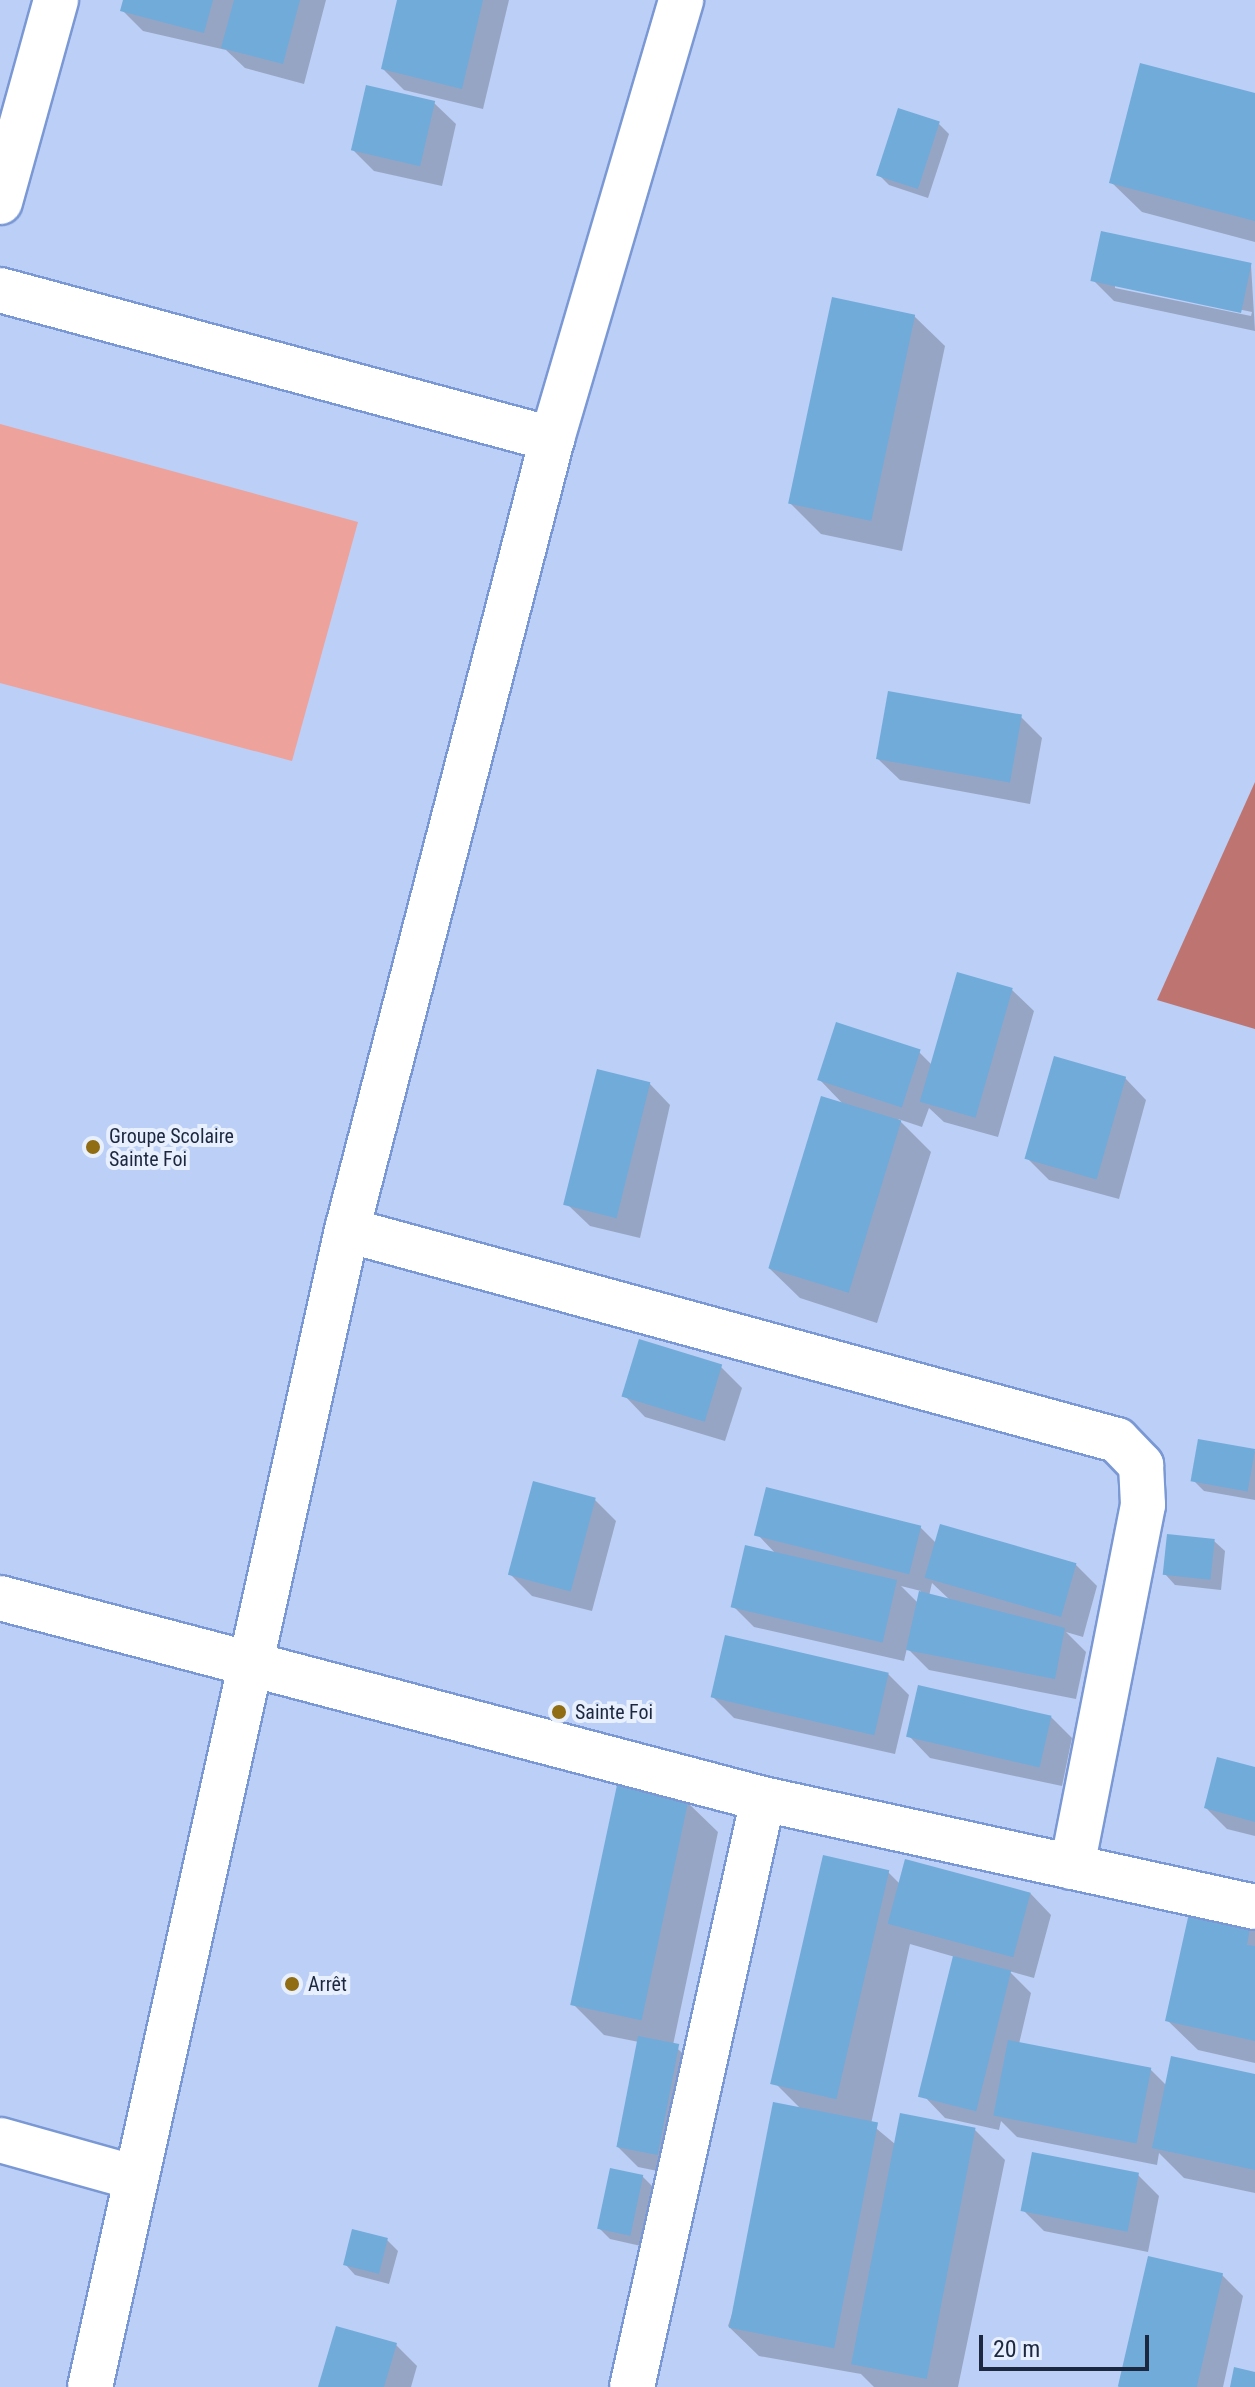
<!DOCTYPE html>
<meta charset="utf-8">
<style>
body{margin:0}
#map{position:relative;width:1255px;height:2387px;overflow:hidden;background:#bccff6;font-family:"Roboto Condensed",sans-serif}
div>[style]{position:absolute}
.green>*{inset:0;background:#eda29c}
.forest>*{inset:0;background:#be7571}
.shadow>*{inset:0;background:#0003}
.building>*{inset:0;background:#71abda;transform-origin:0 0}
.roads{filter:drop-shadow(2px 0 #7a98d4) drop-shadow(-2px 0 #7a98d4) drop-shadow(0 2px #7a98d4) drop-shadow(0 -2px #7a98d4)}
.minor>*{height:44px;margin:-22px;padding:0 22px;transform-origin:22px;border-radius:22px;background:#fff}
.tertiary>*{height:44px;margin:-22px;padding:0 22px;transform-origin:22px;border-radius:22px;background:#fff}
.dots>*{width:22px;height:22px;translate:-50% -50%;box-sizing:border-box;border:4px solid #e9f0fd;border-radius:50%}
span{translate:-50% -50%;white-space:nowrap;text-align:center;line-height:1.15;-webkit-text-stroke:8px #e9f0fd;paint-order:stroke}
.poi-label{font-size:20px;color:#1c2840}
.left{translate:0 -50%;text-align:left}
.scale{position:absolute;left:979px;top:2335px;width:170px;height:36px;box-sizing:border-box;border:4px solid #1c2840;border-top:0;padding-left:10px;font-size:24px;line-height:28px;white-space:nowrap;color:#1c2840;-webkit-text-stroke:6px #e9f0fd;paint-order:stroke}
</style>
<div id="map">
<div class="green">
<i style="clip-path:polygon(0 424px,358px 522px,292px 761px,0 683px)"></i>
</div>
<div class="forest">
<i style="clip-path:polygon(1255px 782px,1255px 1029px,1157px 1000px)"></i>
</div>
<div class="shadow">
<i style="clip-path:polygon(125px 0,326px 0,304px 84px,245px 68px,226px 50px,143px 31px,122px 10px)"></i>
<i style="clip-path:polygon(399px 0,509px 0,483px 109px,404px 90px,383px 69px)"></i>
<i style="clip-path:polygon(1255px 95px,1255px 242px,1142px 212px,1111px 182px)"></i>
<i style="clip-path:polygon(434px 103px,456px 124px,442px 186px,374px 171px,353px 150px)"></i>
<i style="clip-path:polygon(939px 124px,949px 134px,928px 198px,889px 185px,878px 174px)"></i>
<i style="clip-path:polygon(evenodd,1251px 265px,1255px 331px,1114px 301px,1093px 280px,1251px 265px,1115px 284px,1252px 312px,1251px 316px,1115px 288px,1115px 284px)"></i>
<i style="clip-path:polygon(914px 316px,945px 346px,902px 551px,821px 534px,791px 504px)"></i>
<i style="clip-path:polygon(1021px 717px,1042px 738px,1030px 804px,900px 780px,878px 759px)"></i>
<i style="clip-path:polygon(1012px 990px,1034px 1011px,998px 1137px,944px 1122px,929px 1108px,922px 1127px,898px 1119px,931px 1152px,877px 1323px,800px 1298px,769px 1268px,844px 1105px,819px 1079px,919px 1052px,932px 1065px)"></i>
<i style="clip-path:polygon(1125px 1078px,1146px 1100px,1119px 1199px,1049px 1180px,1028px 1159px)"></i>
<i style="clip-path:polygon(649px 1083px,670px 1105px,640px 1238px,590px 1226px,568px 1205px)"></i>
<i style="clip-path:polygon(721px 1367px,742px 1388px,725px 1441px,645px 1417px,624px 1395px)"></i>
<i style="clip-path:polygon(1255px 1451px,1255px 1500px,1204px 1491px,1193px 1480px)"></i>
<i style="clip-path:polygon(595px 1500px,616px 1521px,592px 1611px,532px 1596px,511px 1575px)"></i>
<i style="clip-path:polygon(evenodd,920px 1527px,937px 1544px,1076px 1565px,1097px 1586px,1083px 1637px,1066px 1632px,1086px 1652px,1076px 1699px,929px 1670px,907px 1648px,904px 1661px,754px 1627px,733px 1606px,777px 1555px,758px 1535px,920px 1527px,932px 1583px,951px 1601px,929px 1596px,932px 1583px,920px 1527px,901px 1586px,921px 1591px,918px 1603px,901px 1586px)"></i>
<i style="clip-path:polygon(1214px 1541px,1225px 1551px,1221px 1590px,1175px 1585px,1165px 1574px)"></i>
<i style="clip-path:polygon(888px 1674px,909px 1695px,895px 1754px,734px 1718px,712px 1696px)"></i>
<i style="clip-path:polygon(1051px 1717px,1072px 1738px,1062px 1786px,930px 1758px,909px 1736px)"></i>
<i style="clip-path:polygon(1255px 1770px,1255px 1836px,1227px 1829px,1206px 1808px)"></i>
<i style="clip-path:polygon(687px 1802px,718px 1832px,673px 2045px,699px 2067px,677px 2175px,638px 2167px,617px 2146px,639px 2042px,604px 2035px,574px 2005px)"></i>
<i style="clip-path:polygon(888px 1872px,900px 1884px,1030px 1893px,1051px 1915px,1034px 1978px,1009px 1971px,1031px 1993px,1019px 2044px,1150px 2069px,1167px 2086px,1255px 2076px,1255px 2193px,1184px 2178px,1159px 2153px,1157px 2165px,1017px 2137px,1001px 2121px,999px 2130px,945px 2118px,924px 2096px,955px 1957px,910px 1944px,871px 2124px,895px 2144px,975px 2130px,1005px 2160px,958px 2387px,874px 2387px,861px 2374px,759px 2356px,728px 2326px,802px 2110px,776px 2084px)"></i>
<i style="clip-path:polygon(1255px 1923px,1255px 2063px,1198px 2050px,1167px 2020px)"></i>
<i style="clip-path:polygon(1138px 2175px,1159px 2196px,1148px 2252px,1044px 2231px,1023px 2210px)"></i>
<i style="clip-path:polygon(642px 2176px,653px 2187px,641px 2246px,610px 2239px,600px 2229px)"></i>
<i style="clip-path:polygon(387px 2240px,398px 2251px,389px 2284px,355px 2275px,345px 2264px)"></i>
<i style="clip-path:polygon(1222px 2275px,1243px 2296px,1223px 2387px,1121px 2387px)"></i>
<i style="clip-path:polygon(396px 2345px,417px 2366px,411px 2387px,320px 2387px)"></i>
</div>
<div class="building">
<i style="clip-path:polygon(123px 0,213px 0,204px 33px,120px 11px)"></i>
<i style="clip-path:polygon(234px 0,300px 0,283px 64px,221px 48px)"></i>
<i style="clip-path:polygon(397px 0,483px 0,462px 89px,381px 69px)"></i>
<i style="clip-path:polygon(1140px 63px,1255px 93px,1255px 221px,1109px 183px)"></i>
<i style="left:366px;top:85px;width:71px;height:67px;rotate:13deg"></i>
<i style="left:898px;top:108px;width:44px;height:71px;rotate:18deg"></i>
<i style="left:1101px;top:231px;width:154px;height:51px;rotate:12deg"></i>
<i style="left:832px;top:297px;width:85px;height:211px;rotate:12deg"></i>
<i style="left:888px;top:691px;width:136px;height:69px;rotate:10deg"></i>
<i style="left:957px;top:972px;width:58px;height:135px;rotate:16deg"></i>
<i style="left:836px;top:1022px;width:89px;height:61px;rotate:18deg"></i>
<i style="left:1054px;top:1056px;width:75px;height:107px;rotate:16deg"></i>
<i style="left:597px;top:1069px;width:55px;height:140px;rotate:14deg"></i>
<i style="left:821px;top:1096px;width:84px;height:180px;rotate:17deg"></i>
<i style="left:639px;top:1339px;width:87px;height:60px;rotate:17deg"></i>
<i style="left:1198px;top:1439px;width:58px;height:43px;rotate:10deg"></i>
<i style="left:533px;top:1481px;width:65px;height:97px;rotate:15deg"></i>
<i style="left:766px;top:1487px;width:160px;height:50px;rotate:14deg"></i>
<i style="left:940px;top:1524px;width:142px;height:56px;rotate:16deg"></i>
<i style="left:1167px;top:1534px;width:48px;height:41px;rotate:6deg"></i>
<i style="left:745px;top:1545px;width:156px;height:64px;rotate:13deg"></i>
<i style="clip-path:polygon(919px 1591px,1065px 1628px,1055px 1679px,906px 1650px)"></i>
<i style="left:725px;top:1635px;width:168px;height:64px;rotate:13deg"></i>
<i style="left:918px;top:1685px;width:137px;height:53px;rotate:13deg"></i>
<i style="clip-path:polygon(1217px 1757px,1255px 1767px,1255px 1822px,1204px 1808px)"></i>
<i style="left:617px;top:1785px;width:73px;height:225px;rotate:12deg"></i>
<i style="left:823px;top:1855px;width:68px;height:235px;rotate:13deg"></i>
<i style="left:905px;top:1859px;width:130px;height:67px;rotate:15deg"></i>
<i style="clip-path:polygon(1191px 1904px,1252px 1917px,1247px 1945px,1255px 1946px,1255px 2041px,1165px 2021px)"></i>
<i style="left:953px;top:1956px;width:60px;height:145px;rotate:14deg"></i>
<i style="left:638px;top:2036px;width:42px;height:113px;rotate:11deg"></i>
<i style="left:1008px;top:2040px;width:146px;height:77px;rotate:11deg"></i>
<i style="clip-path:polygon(1171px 2056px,1255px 2074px,1255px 2170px,1152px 2148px)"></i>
<i style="left:773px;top:2102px;width:107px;height:230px;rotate:11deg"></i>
<i style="left:900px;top:2113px;width:77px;height:256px;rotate:11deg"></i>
<i style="left:1032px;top:2152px;width:109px;height:60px;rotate:11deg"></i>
<i style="left:610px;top:2168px;width:34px;height:62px;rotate:12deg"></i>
<i style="left:352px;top:2229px;width:37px;height:37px;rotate:14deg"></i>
<i style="left:1148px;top:2256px;width:77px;height:134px;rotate:13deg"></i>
<i style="clip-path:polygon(336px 2326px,397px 2343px,384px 2387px,318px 2387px)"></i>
<i style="clip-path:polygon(1234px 2367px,1255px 2372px,1255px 2387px,1230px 2387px)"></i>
</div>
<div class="roads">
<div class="minor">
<i style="left:0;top:202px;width:210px;rotate:-74.5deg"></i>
<i style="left:0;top:290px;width:572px;rotate:15.11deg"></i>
<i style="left:347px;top:1230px;width:798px;rotate:15.26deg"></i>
<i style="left:1117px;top:1440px;width:35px;rotate:46deg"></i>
<i style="left:1141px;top:1465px;width:40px;rotate:87.1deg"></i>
<i style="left:1143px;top:1505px;width:369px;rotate:101.1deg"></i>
<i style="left:0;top:1598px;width:789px;rotate:14.76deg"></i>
<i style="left:763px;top:1799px;width:504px;rotate:12.38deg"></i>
<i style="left:0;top:2140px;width:141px;rotate:15.6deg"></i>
<i style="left:632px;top:2387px;width:602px;rotate:-77.44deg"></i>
</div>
<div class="tertiary">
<i style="left:90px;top:2387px;width:1185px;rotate:-77.48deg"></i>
<i style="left:347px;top:1230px;width:817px;rotate:-75.47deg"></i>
<i style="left:552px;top:439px;width:458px;rotate:-73.6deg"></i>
</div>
</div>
<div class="dots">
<i style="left:93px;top:1147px;background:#906c12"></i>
<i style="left:559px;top:1712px;background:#906c12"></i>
<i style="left:292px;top:1984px;background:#906c12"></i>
</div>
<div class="poi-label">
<span class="left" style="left:109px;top:1148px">Groupe Scolaire<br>Sainte Foi</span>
<span class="left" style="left:575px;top:1712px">Sainte Foi</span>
<span class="left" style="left:308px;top:1984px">Arrêt</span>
</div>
<div class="scale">20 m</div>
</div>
